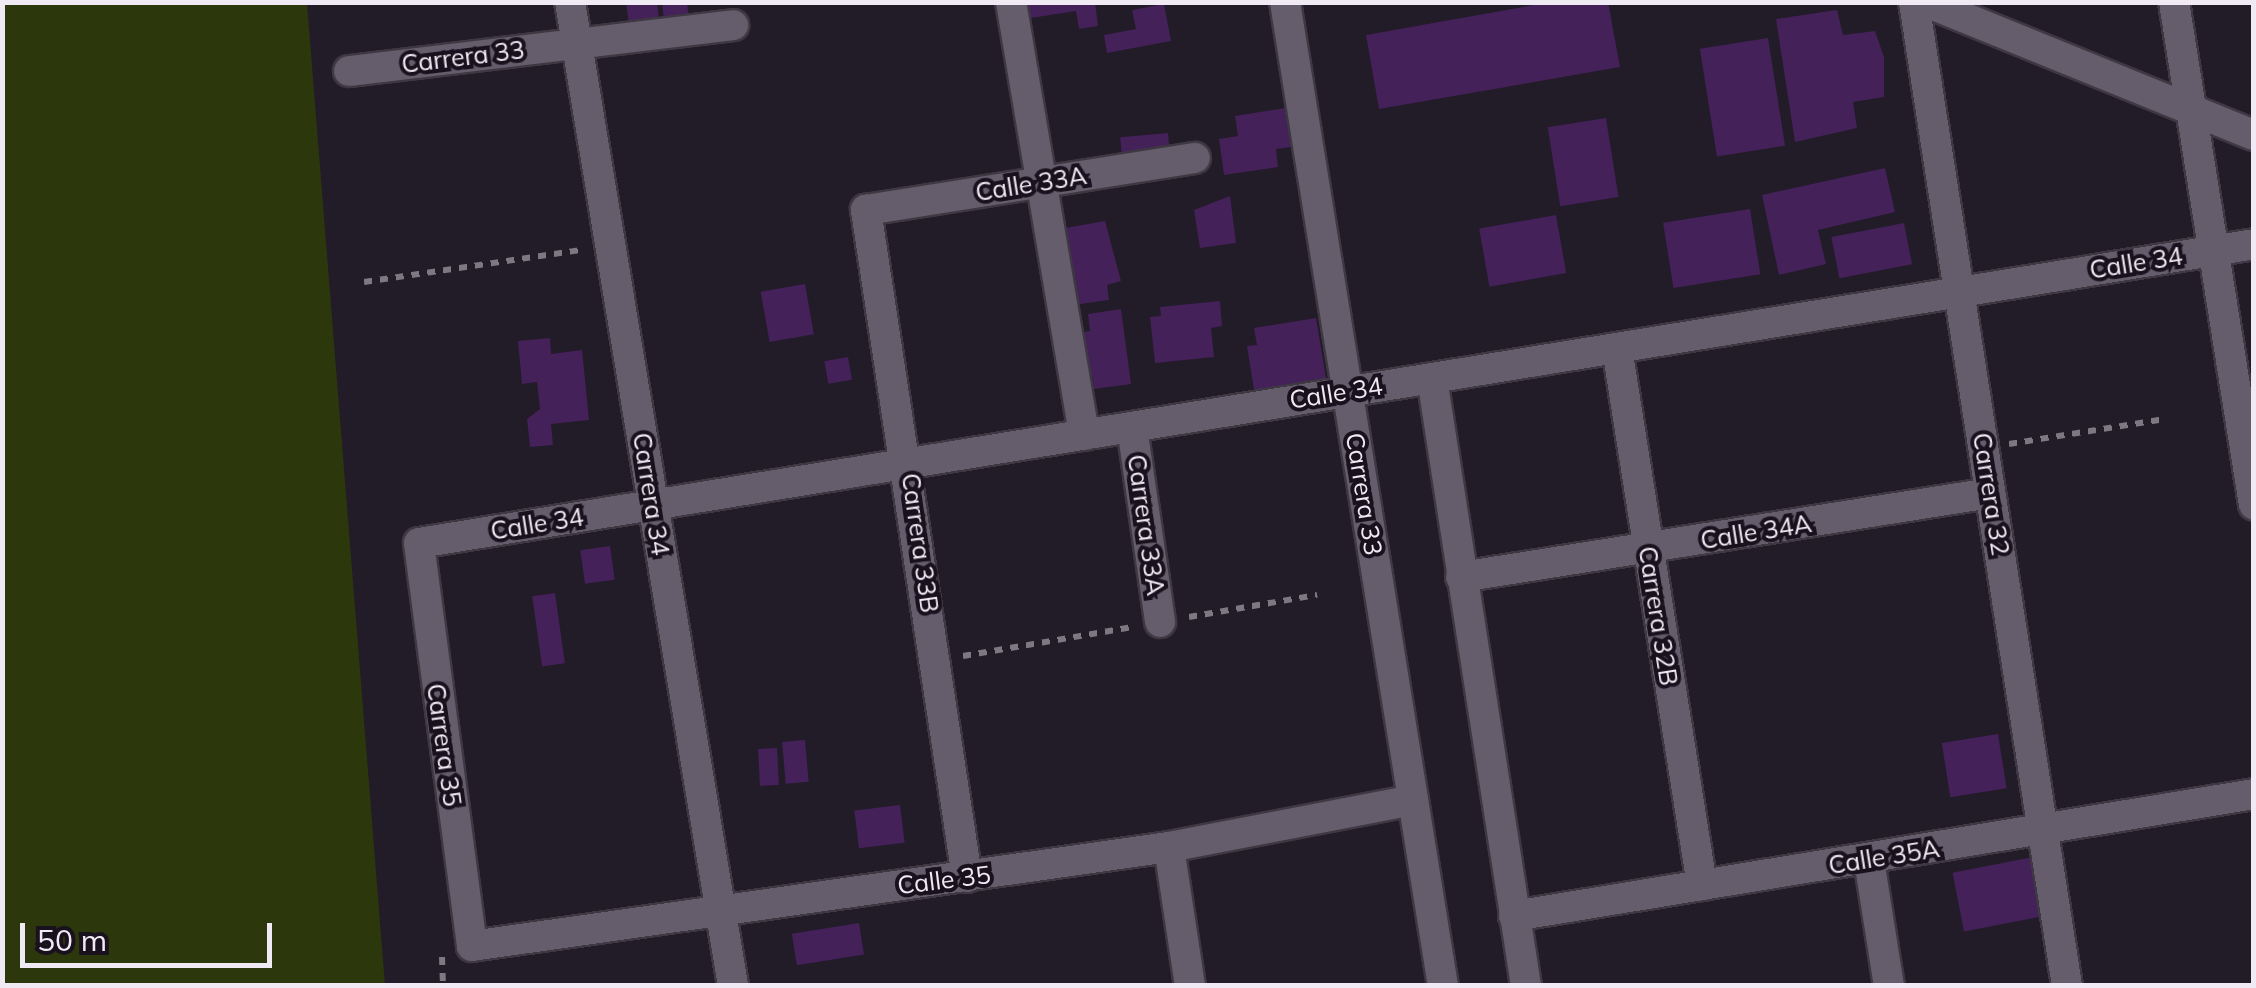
<!DOCTYPE html>
<style>
body{margin:0}
#map{position:relative;width:2256px;height:988px;overflow:hidden;background:#221b28;font-family:Mulish,sans-serif}
div>[style]{position:absolute}
.green>*{inset:0;background:#2c380c}
.building>*{inset:0;background:#442159;transform-origin:0 0}
.path>*{height:6px;margin-top:-3px;transform-origin:0;background:repeating-linear-gradient(90deg,#7e7883 0 8px,transparent 0 16px)}
.roads{filter:drop-shadow(2px 0 #3e3842) drop-shadow(-2px 0 #3e3842) drop-shadow(0 2px #3e3842) drop-shadow(0 -2px #3e3842)}
.street>*{height:30px;margin:-15px;padding:0 15px;transform-origin:15px;border-radius:15px;background:#655c6c}
span{translate:-50% -50%;white-space:nowrap;text-align:center;line-height:1.15;-webkit-text-stroke:8px #19121e;paint-order:stroke}
.street-label{font-size:25px;color:#efeaf3}
.frame{position:absolute;inset:0;border:5px solid #efeaf3;pointer-events:none}
.scale{position:absolute;left:20px;top:923px;width:252px;height:45px;box-sizing:border-box;border:5px solid #efeaf3;border-top:0;padding-left:12px;font-size:30px;line-height:35px;white-space:nowrap;color:#efeaf3;-webkit-text-stroke:8px #19121e;paint-order:stroke}
</style>
<div id="map">
<div class="green">
<i style="clip-path:polygon(2px 3px,307px 3px,385px 985px,3px 985px)"></i>
</div>
<div class="building">
<i style="clip-path:polygon(626px 2px,657px 2px,660px 28px,630px 32px)"></i>
<i style="clip-path:polygon(662px 2px,687px 2px,689px 19px,664px 21px)"></i>
<i style="clip-path:polygon(1028px 2px,1095px 2px,1098px 26px,1079px 29px,1076px 11px,1031px 18px)"></i>
<i style="clip-path:polygon(1551px 2px,1608px 2px,1620px 67px,1379px 109px,1366px 35px)"></i>
<i style="clip-path:polygon(1164px 4px,1171px 41px,1107px 53px,1104px 35px,1136px 29px,1132px 10px)"></i>
<i style="clip-path:polygon(1837px 10px,1843px 35px,1875px 31px,1884px 57px,1884px 97px,1853px 102px,1857px 128px,1795px 142px,1776px 19px)"></i>
<i style="left:1768px;top:38px;width:109px;height:69px;rotate:81deg"></i>
<i style="clip-path:polygon(1285px 108px,1291px 147px,1276px 149px,1278px 167px,1224px 175px,1219px 139px,1238px 136px,1235px 116px)"></i>
<i style="left:1606px;top:118px;width:80px;height:59px;rotate:81deg"></i>
<i style="left:1168px;top:133px;width:37px;height:48px;rotate:85deg"></i>
<i style="clip-path:polygon(1885px 168px,1895px 212px,1818px 230px,1826px 264px,1779px 275px,1762px 195px)"></i>
<i style="clip-path:polygon(1230px 196px,1236px 243px,1200px 248px,1194px 210px)"></i>
<i style="left:1750px;top:209px;width:66px;height:88px;rotate:81deg"></i>
<i style="left:1556px;top:215px;width:59px;height:78px;rotate:80deg"></i>
<i style="clip-path:polygon(1105px 221px,1121px 281px,1107px 285px,1109px 300px,1073px 305px,1060px 229px)"></i>
<i style="left:1904px;top:223px;width:42px;height:74px;rotate:79deg"></i>
<i style="left:805px;top:284px;width:51px;height:45px;rotate:80deg"></i>
<i style="clip-path:polygon(1220px 301px,1222px 326px,1211px 328px,1214px 357px,1155px 363px,1150px 317px,1161px 316px,1160px 307px)"></i>
<i style="clip-path:polygon(1121px 309px,1131px 384px,1094px 389px,1092px 375px,1085px 376px,1079px 333px,1090px 331px,1088px 314px)"></i>
<i style="clip-path:polygon(1316px 318px,1326px 378px,1254px 390px,1247px 346px,1257px 345px,1254px 328px)"></i>
<i style="clip-path:polygon(550px 338px,551px 354px,582px 350px,589px 420px,551px 424px,553px 445px,530px 447px,527px 419px,540px 409px,537px 382px,522px 384px,518px 341px)"></i>
<i style="left:848px;top:357px;width:23px;height:24px;rotate:80deg"></i>
<i style="left:610px;top:546px;width:34px;height:30px;rotate:82deg"></i>
<i style="left:555px;top:593px;width:71px;height:23px;rotate:82deg"></i>
<i style="left:1998px;top:734px;width:55px;height:57px;rotate:81deg"></i>
<i style="left:805px;top:740px;width:42px;height:23px;rotate:85deg"></i>
<i style="left:777px;top:748px;width:37px;height:19px;rotate:87deg"></i>
<i style="left:900px;top:805px;width:38px;height:46px;rotate:83deg"></i>
<i style="left:2033px;top:857px;width:60px;height:82px;rotate:79deg"></i>
<i style="left:859px;top:923px;width:32px;height:68px;rotate:81deg"></i>
</div>
<div class="path">
<i style="left:364px;top:282px;width:218px;rotate:-8.4deg"></i>
<i style="left:2009px;top:444px;width:158px;rotate:-9.1deg"></i>
<i style="left:1189px;top:617px;width:130px;rotate:-9.8deg"></i>
<i style="left:963px;top:656px;width:172px;rotate:-9.7deg"></i>
<i style="left:442px;top:957px;width:29px;rotate:88deg"></i>
</div>
<div class="roads">
<div class="street">
<i style="left:570px;top:2px;width:997px;rotate:80.59deg"></i>
<i style="left:1011px;top:2px;width:439px;rotate:80.4deg"></i>
<i style="left:1285px;top:2px;width:997px;rotate:80.88deg"></i>
<i style="left:1914px;top:2px;width:996px;rotate:81.16deg"></i>
<i style="left:1926px;top:2px;width:354px;rotate:22.1deg"></i>
<i style="left:2174px;top:2px;width:509px;rotate:80.96deg"></i>
<i style="left:349px;top:71px;width:387px;rotate:-6.8deg"></i>
<i style="left:1617px;top:348px;width:544px;rotate:81.01deg"></i>
<i style="left:1432px;top:378px;width:615px;rotate:81.21deg"></i>
<i style="left:1132px;top:427px;width:197px;rotate:81.8deg"></i>
<i style="left:1461px;top:577px;width:536px;rotate:-9.02deg"></i>
<i style="left:1413px;top:800px;width:248px;rotate:169.1deg"></i>
<i style="left:1169px;top:847px;width:704px;rotate:171.92deg"></i>
<i style="left:472px;top:946px;width:406px;rotate:-97.5deg"></i>
<i style="left:419px;top:543px;width:1859px;rotate:-9.25deg"></i>
<i style="left:1169px;top:847px;width:141px;rotate:81.4deg"></i>
<i style="left:1869px;top:860px;width:128px;rotate:81deg"></i>
<i style="left:967px;top:877px;width:675px;rotate:-98.61deg"></i>
<i style="left:866px;top:210px;width:333px;rotate:-9deg"></i>
<i style="left:1514px;top:916px;width:750px;rotate:-9.36deg"></i>
</div>
</div>
<div class="street-label">
<span style="left:463px;top:57px;rotate:-7deg">Carrera 33</span>
<span style="left:1031px;top:184px;rotate:-9deg">Calle 33A</span>
<span style="left:2136px;top:263px;rotate:-9deg">Calle 34</span>
<span style="left:1336px;top:393px;rotate:-9deg">Calle 34</span>
<span style="left:651px;top:494px;rotate:81deg">Carrera 34</span>
<span style="left:1364px;top:494px;rotate:81deg">Carrera 33</span>
<span style="left:1991px;top:494px;rotate:81deg">Carrera 32</span>
<span style="left:537px;top:524px;rotate:-9deg">Calle 34</span>
<span style="left:1146px;top:525px;rotate:82deg">Carrera 33A</span>
<span style="left:1756px;top:532px;rotate:-9deg">Calle 34A</span>
<span style="left:920px;top:543px;rotate:82deg">Carrera 33B</span>
<span style="left:1658px;top:616px;rotate:81deg">Carrera 32B</span>
<span style="left:444px;top:745px;rotate:82deg">Carrera 35</span>
<span style="left:1884px;top:857px;rotate:-9deg">Calle 35A</span>
<span style="left:944px;top:880px;rotate:-7deg">Calle 35</span>
</div>
<div class="frame"></div>
<div class="scale">50 m</div>
</div>
